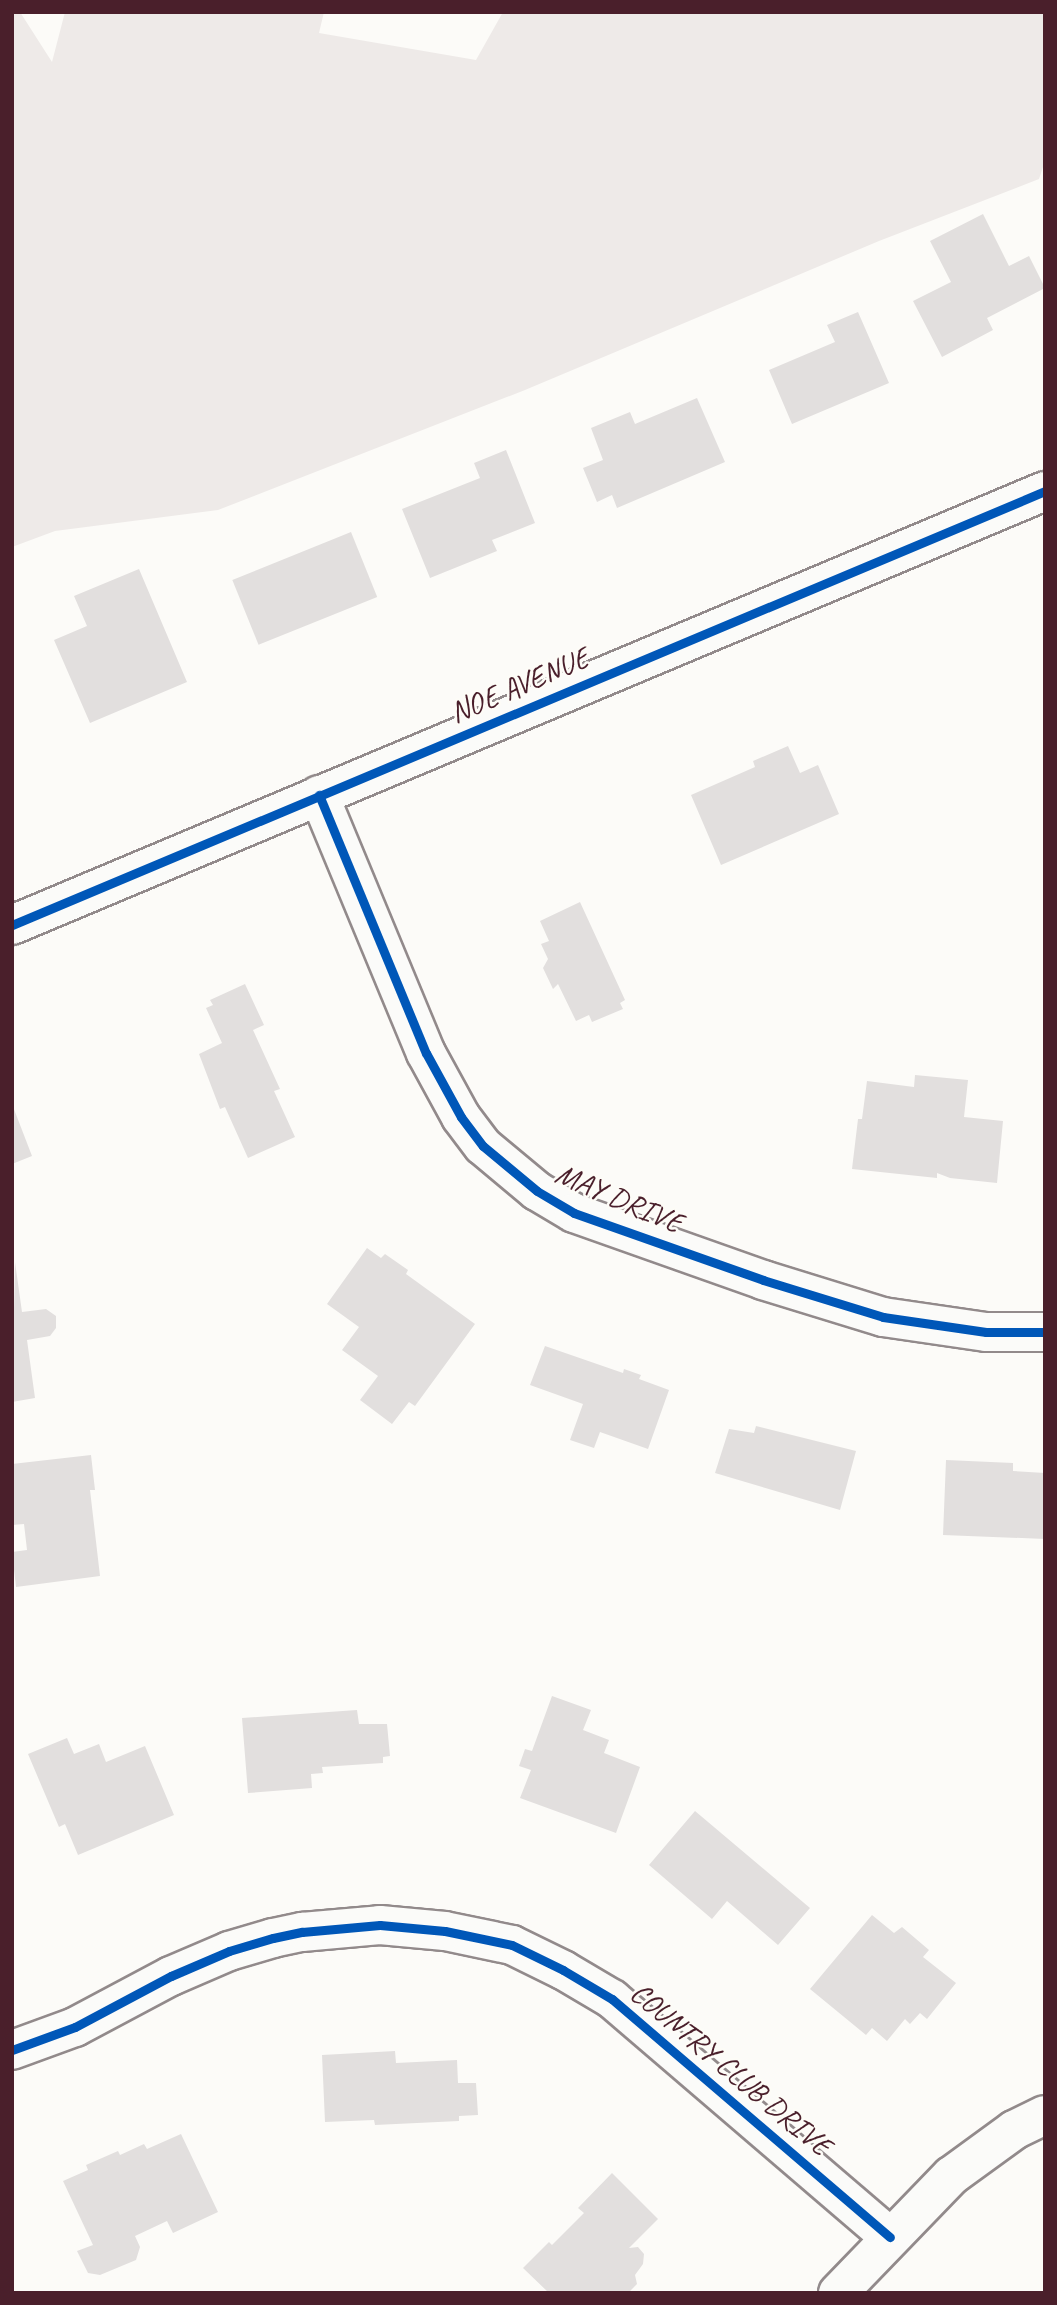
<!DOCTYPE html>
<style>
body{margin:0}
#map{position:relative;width:1057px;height:2305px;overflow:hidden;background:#fcfbf8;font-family:Caveat,sans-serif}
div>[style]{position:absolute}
.green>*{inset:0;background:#eeeae8}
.building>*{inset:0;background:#e2dfde;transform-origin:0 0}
.roads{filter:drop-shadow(2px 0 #928a8b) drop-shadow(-2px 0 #928a8b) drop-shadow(0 2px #928a8b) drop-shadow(0 -2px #928a8b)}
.minor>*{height:38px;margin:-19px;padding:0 19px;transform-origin:19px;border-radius:19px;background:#fbfbf9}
.cycleway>*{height:9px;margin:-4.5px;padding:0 4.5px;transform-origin:4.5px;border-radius:4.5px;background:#0057b8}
span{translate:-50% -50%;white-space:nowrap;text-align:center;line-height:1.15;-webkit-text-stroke:5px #fdfcf7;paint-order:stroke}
.street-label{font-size:30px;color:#4a1f2b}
.frame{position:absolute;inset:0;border:14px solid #4a1f2b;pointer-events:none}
</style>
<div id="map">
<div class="green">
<i style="clip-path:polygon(12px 12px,20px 12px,52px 62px,65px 12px,324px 12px,319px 33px,476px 60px,503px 12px,1045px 12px,1045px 161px,1039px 179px,879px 241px,525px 390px,218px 510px,55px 531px,12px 547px)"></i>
</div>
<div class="building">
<i style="clip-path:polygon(983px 214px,1009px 266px,1029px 256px,1045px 288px,987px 318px,993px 330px,942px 357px,913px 301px,951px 282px,930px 241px)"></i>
<i style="clip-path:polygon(858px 312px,889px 383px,792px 424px,769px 370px,835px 342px,827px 325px)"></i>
<i style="clip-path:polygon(697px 398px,725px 462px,617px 508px,612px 495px,597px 502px,583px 468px,603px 460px,591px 428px,630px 412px,635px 424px)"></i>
<i style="clip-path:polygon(506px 450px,535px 523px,492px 540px,497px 551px,430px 578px,402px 509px,480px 478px,474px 463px)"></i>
<i style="left:351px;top:532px;width:70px;height:128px;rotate:68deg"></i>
<i style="clip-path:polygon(139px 569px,187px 682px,90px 723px,54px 640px,87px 626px,74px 596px)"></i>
<i style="clip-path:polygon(788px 746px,800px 773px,818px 765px,839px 814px,721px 865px,691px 795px,755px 767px,753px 761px)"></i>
<i style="clip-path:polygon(580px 902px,625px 1000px,620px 1003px,623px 1009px,592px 1022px,589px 1015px,576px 1021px,558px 984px,553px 989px,543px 968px,548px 959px,541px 944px,549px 941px,540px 921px)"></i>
<i style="clip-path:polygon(245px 984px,264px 1025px,253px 1030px,280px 1089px,274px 1091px,295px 1137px,248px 1158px,225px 1107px,220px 1109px,199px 1054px,222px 1043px,206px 1008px,213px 1005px,210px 1000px)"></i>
<i style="clip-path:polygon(915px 1075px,968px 1080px,964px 1117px,1003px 1121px,997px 1183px,950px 1178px,937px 1173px,937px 1178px,852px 1169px,858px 1119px,862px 1119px,867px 1081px,914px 1087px)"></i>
<i style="clip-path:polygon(12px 1104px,32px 1156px,12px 1164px)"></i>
<i style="clip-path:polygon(367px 1248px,381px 1258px,385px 1254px,408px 1270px,406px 1274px,475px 1324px,415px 1406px,409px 1402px,392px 1424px,360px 1400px,378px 1376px,342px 1350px,359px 1327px,327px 1304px)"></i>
<i style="clip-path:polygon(15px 1262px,22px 1312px,46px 1309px,56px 1316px,56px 1328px,50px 1336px,27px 1340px,35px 1398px,12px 1402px)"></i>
<i style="clip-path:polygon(545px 1346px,623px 1373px,624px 1369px,641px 1375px,639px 1379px,669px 1390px,648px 1449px,600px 1432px,594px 1448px,570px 1440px,583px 1404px,530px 1385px)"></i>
<i style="clip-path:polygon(756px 1426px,856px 1451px,840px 1510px,715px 1473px,729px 1429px,754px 1433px)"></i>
<i style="clip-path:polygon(91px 1455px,95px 1490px,90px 1490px,100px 1576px,16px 1587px,12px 1552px,27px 1550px,24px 1524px,12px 1525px,12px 1464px)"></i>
<i style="clip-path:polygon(946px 1460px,1013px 1463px,1013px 1471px,1045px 1473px,1045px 1539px,943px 1535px)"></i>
<i style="clip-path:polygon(552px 1696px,591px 1710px,583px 1730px,609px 1740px,604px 1753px,640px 1767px,616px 1833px,520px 1798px,531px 1770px,519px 1766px,525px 1749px,532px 1751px)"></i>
<i style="clip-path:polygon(357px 1710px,359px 1724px,387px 1724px,390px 1756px,383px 1757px,383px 1763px,322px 1767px,323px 1773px,311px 1774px,312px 1788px,248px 1793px,242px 1718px)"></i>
<i style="clip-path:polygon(67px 1738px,74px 1754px,99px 1744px,106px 1762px,145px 1746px,174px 1815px,78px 1855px,65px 1824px,59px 1827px,28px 1754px)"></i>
<i style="clip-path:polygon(695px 1811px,810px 1908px,778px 1945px,727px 1901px,712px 1919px,649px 1865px)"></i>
<i style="clip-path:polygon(872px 1915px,894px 1933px,902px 1927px,929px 1950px,923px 1957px,956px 1983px,927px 2019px,920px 2013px,910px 2024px,905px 2019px,887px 2041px,872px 2028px,866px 2035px,810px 1989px)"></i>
<i style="clip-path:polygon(395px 2051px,396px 2063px,457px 2060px,458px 2083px,476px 2083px,478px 2115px,459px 2116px,459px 2121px,375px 2125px,374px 2120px,325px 2122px,322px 2055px)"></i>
<i style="clip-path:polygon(181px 2134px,218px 2212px,173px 2233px,167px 2221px,135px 2236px,140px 2247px,136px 2260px,100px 2275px,88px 2273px,77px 2251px,93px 2245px,63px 2181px,88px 2170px,86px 2165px,118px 2151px,120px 2155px,144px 2144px,147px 2149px)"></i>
<i style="clip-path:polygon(612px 2173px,658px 2219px,629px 2248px,638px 2247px,644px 2254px,643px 2264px,635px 2275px,637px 2284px,628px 2293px,549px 2293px,523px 2268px,549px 2242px,552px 2245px,584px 2213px,578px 2208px)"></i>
</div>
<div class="roads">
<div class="minor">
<i style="left:319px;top:795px;width:279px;rotate:67.5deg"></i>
<i style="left:426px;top:1053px;width:73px;rotate:61.3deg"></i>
<i style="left:461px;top:1117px;width:36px;rotate:53deg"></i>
<i style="left:483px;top:1146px;width:70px;rotate:39.8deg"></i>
<i style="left:537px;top:1191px;width:43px;rotate:30.7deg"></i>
<i style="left:574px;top:1213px;width:201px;rotate:19.5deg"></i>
<i style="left:763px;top:1280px;width:126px;rotate:17.1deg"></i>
<i style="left:883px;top:1317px;width:104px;rotate:8.3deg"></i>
<i style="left:986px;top:1332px;width:59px"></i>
<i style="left:12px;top:925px;width:1120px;rotate:-22.79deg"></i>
<i style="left:12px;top:2050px;width:67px;rotate:-20.1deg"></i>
<i style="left:75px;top:2027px;width:109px;rotate:-28deg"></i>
<i style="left:171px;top:1976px;width:63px;rotate:-23.3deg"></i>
<i style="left:229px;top:1951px;width:46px;rotate:-16.5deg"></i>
<i style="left:273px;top:1938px;width:30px;rotate:-12deg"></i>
<i style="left:302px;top:1932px;width:78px;rotate:-5.1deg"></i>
<i style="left:380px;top:1925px;width:65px;rotate:5.3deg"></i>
<i style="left:445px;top:1931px;width:68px;rotate:11.8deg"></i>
<i style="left:512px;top:1945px;width:57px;rotate:26.1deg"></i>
<i style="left:563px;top:1970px;width:57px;rotate:30.6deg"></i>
<i style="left:612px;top:1999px;width:366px;rotate:40.6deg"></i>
<i style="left:838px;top:2293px;width:163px;rotate:-46deg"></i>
<i style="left:951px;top:2176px;width:78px;rotate:-36.1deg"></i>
<i style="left:1014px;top:2130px;width:34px;rotate:-26deg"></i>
</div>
</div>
<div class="cycleway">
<i style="left:319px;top:795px;width:279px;rotate:67.5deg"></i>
<i style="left:426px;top:1053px;width:73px;rotate:61.3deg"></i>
<i style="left:461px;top:1117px;width:36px;rotate:53deg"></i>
<i style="left:483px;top:1146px;width:70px;rotate:39.8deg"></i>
<i style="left:537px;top:1191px;width:43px;rotate:30.7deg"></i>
<i style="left:574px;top:1213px;width:201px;rotate:19.5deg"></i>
<i style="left:763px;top:1280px;width:126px;rotate:17.1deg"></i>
<i style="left:883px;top:1317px;width:104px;rotate:8.3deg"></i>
<i style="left:986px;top:1332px;width:59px"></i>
<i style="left:12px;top:925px;width:1120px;rotate:-22.79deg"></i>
<i style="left:12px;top:2050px;width:67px;rotate:-20.1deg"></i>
<i style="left:75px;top:2027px;width:109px;rotate:-28deg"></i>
<i style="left:171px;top:1976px;width:63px;rotate:-23.3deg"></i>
<i style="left:229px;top:1951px;width:46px;rotate:-16.5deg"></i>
<i style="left:273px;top:1938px;width:30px;rotate:-12deg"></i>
<i style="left:302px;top:1932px;width:78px;rotate:-5.1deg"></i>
<i style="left:380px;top:1925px;width:65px;rotate:5.3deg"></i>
<i style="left:445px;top:1931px;width:68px;rotate:11.8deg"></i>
<i style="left:512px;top:1945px;width:57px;rotate:26.1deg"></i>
<i style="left:563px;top:1970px;width:57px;rotate:30.6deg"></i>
<i style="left:612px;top:1999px;width:366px;rotate:40.6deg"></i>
</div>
<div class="street-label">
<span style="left:519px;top:685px;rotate:-23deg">NOE AVENUE</span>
<span style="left:619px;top:1198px;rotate:23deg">MAY DRIVE</span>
<span style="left:731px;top:2069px;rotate:40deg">COUNTRY CLUB DRIVE</span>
</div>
<div class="frame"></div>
</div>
